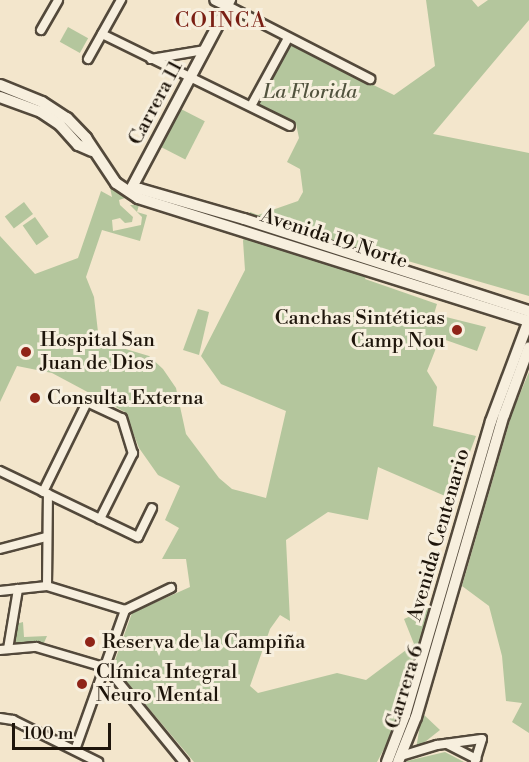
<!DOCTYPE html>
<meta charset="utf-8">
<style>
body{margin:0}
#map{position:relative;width:529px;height:762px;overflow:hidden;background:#f3e6cc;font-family:"Libre Bodoni",serif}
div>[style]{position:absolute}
.green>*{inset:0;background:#b4c69d;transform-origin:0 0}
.roads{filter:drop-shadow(2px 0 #53493b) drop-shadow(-2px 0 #53493b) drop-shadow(0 2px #53493b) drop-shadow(0 -2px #53493b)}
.street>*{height:8px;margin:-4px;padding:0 4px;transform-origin:4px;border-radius:4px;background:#f7efde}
.secondary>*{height:10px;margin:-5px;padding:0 5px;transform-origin:5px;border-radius:5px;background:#f7efde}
.dots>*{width:16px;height:16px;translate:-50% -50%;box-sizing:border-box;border:3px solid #f7efde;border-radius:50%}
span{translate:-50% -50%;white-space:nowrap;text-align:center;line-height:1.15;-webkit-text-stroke:6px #f7efde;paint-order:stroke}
.park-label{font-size:20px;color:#52533e;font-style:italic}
.street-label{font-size:20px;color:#1e150b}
.poi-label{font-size:20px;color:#1e150b}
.right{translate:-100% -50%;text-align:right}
.left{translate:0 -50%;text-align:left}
.neighbourhood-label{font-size:21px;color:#7a1f14;letter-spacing:1.5px}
.scale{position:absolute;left:12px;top:723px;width:99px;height:27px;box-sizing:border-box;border:3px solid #1e150b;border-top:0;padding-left:8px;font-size:18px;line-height:21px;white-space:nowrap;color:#1e150b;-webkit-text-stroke:4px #f7efde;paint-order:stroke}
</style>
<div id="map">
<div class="green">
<i style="clip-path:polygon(426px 0,472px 0,478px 7px,488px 0,529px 0,529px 20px,433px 134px,529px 153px,529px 296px,373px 251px,365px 279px,437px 304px,434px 314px,486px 327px,477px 351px,440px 338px,427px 371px,437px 387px,433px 426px,476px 436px,452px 499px,378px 467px,368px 520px,328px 512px,286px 540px,290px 621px,280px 615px,270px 629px,250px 686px,258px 693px,337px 673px,366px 680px,414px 644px,404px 619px,431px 607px,391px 736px,377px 762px,194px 762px,113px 666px,132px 613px,190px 587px,186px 559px,162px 559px,179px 528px,165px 520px,180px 486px,158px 475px,139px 448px,125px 412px,52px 373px,17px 366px,0 402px,0 236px,35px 274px,78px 258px,101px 191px,112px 197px,108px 178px,125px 198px,119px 200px,120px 205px,133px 217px,132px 222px,125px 223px,120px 218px,112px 220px,113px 231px,141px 225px,142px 217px,130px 205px,139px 205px,137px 212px,147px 215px,140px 241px,102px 230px,86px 277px,94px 297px,98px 332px,109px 344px,149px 356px,163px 369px,176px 388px,186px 434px,219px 478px,232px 489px,266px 498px,286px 411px,221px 384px,201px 356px,245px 270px,243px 241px,250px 212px,258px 215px,298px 201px,303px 192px,300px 169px,287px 162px,299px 138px,296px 124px,258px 104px,289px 44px,394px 95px,435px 66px)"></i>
<i style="left:68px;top:27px;width:23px;height:17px;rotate:29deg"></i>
<i style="left:179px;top:108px;width:29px;height:43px;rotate:27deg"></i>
<i style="left:24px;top:202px;width:15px;height:24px;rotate:53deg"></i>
<i style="left:35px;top:217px;width:24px;height:15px;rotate:55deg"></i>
<i style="clip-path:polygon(198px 309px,209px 312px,199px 355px,183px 350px)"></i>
<i style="clip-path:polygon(529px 372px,529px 733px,512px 722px,522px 703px,506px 701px,502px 656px,489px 606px,462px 586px,512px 413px)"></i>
<i style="clip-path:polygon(23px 622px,24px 637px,47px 636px,43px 645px,18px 645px,14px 641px,16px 624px)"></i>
<i style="clip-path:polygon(422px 713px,440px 730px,416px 749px)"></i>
<i style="clip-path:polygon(445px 752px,464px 762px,406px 762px,407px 761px)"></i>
</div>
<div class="roads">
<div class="street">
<i style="left:231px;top:0;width:7px;rotate:117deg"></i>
<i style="left:228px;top:6px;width:160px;rotate:27.2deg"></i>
<i style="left:41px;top:30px;width:34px;rotate:-60deg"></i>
<i style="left:102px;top:34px;width:209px;rotate:26.1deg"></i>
<i style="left:88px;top:59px;width:68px;rotate:-60.8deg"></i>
<i style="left:151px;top:59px;width:55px;rotate:-9.5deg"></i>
<i style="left:251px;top:106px;width:77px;rotate:-61.4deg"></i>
<i style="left:0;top:471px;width:153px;rotate:25.6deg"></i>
<i style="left:138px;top:537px;width:32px;rotate:-64deg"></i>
<i style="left:43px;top:492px;width:100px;rotate:-63.9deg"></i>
<i style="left:87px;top:402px;width:38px;rotate:25deg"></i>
<i style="left:122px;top:418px;width:37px;rotate:73deg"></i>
<i style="left:133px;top:453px;width:74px;rotate:116.6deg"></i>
<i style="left:0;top:549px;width:48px;rotate:-14.6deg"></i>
<i style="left:47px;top:586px;width:92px;rotate:-89.4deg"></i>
<i style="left:0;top:591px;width:47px;rotate:-6.1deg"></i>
<i style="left:47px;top:586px;width:82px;rotate:17.1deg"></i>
<i style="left:125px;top:610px;width:51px;rotate:-25.6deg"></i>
<i style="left:8px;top:649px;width:61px;rotate:-80.5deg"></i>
<i style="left:0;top:650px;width:36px;rotate:-5deg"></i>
<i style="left:36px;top:647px;width:74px;rotate:16.5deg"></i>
<i style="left:107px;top:668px;width:122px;rotate:50.7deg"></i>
<i style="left:0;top:718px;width:13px;rotate:9deg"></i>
<i style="left:13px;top:720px;width:95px;rotate:26.3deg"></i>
<i style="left:447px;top:744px;width:33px;rotate:27deg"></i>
<i style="left:75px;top:750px;width:149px;rotate:-70.3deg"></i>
<i style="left:401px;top:756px;width:38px;rotate:-17deg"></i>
<i style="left:437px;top:745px;width:45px;rotate:-7.6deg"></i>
<i style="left:482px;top:739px;width:24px;rotate:107deg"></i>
</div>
<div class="secondary">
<i style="left:0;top:85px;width:45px;rotate:22deg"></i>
<i style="left:42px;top:102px;width:30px;rotate:33deg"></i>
<i style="left:67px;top:118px;width:28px;rotate:46deg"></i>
<i style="left:86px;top:138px;width:54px;rotate:56.3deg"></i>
<i style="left:116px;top:183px;width:27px;rotate:34deg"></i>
<i style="left:138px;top:198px;width:410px;rotate:17.5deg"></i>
<i style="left:0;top:97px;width:44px;rotate:20.1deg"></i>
<i style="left:41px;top:112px;width:23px;rotate:34deg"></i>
<i style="left:60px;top:125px;width:27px;rotate:48deg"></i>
<i style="left:78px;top:145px;width:15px;rotate:23deg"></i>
<i style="left:130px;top:191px;width:10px;rotate:-11deg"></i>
<i style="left:140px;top:189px;width:108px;rotate:16.1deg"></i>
<i style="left:244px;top:219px;width:299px;rotate:17.9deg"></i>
<i style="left:130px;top:191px;width:209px;rotate:-62.1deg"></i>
<i style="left:228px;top:6px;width:14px;rotate:-155deg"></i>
<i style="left:387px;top:762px;width:50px;rotate:-69deg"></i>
<i style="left:405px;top:715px;width:306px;rotate:-73.7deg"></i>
<i style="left:491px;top:421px;width:108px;rotate:-69.4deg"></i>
<i style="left:398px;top:762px;width:48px;rotate:-68.2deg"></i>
<i style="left:416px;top:717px;width:315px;rotate:-73.8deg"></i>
<i style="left:504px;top:415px;width:72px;rotate:-69.8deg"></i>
</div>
</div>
<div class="dots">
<i style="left:457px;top:330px;background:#8f2418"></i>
<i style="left:26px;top:352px;background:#8f2418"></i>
<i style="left:35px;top:398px;background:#8f2418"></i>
<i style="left:90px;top:642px;background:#8f2418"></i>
<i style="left:82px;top:684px;background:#8f2418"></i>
</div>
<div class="park-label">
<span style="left:310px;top:92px">La Florida</span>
</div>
<div class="street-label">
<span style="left:156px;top:103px;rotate:-62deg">Carrera 11</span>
<span style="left:334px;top:239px;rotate:18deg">Avenida 19 Norte</span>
<span style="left:439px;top:535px;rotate:-74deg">Avenida Centenario</span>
<span style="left:405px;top:687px;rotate:-73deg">Carrera 6</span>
</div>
<div class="poi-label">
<span class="right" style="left:445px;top:330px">Canchas Sintéticas<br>Camp Nou</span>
<span class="left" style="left:40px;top:352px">Hospital San<br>Juan de Dios</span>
<span class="left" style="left:47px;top:398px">Consulta Externa</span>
<span class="left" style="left:102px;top:642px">Reserva de la Campiña</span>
<span class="left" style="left:96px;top:684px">Clínica Integral<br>Neuro Mental</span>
</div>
<div class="neighbourhood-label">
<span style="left:221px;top:21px">COINCA</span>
</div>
<div class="scale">100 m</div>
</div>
